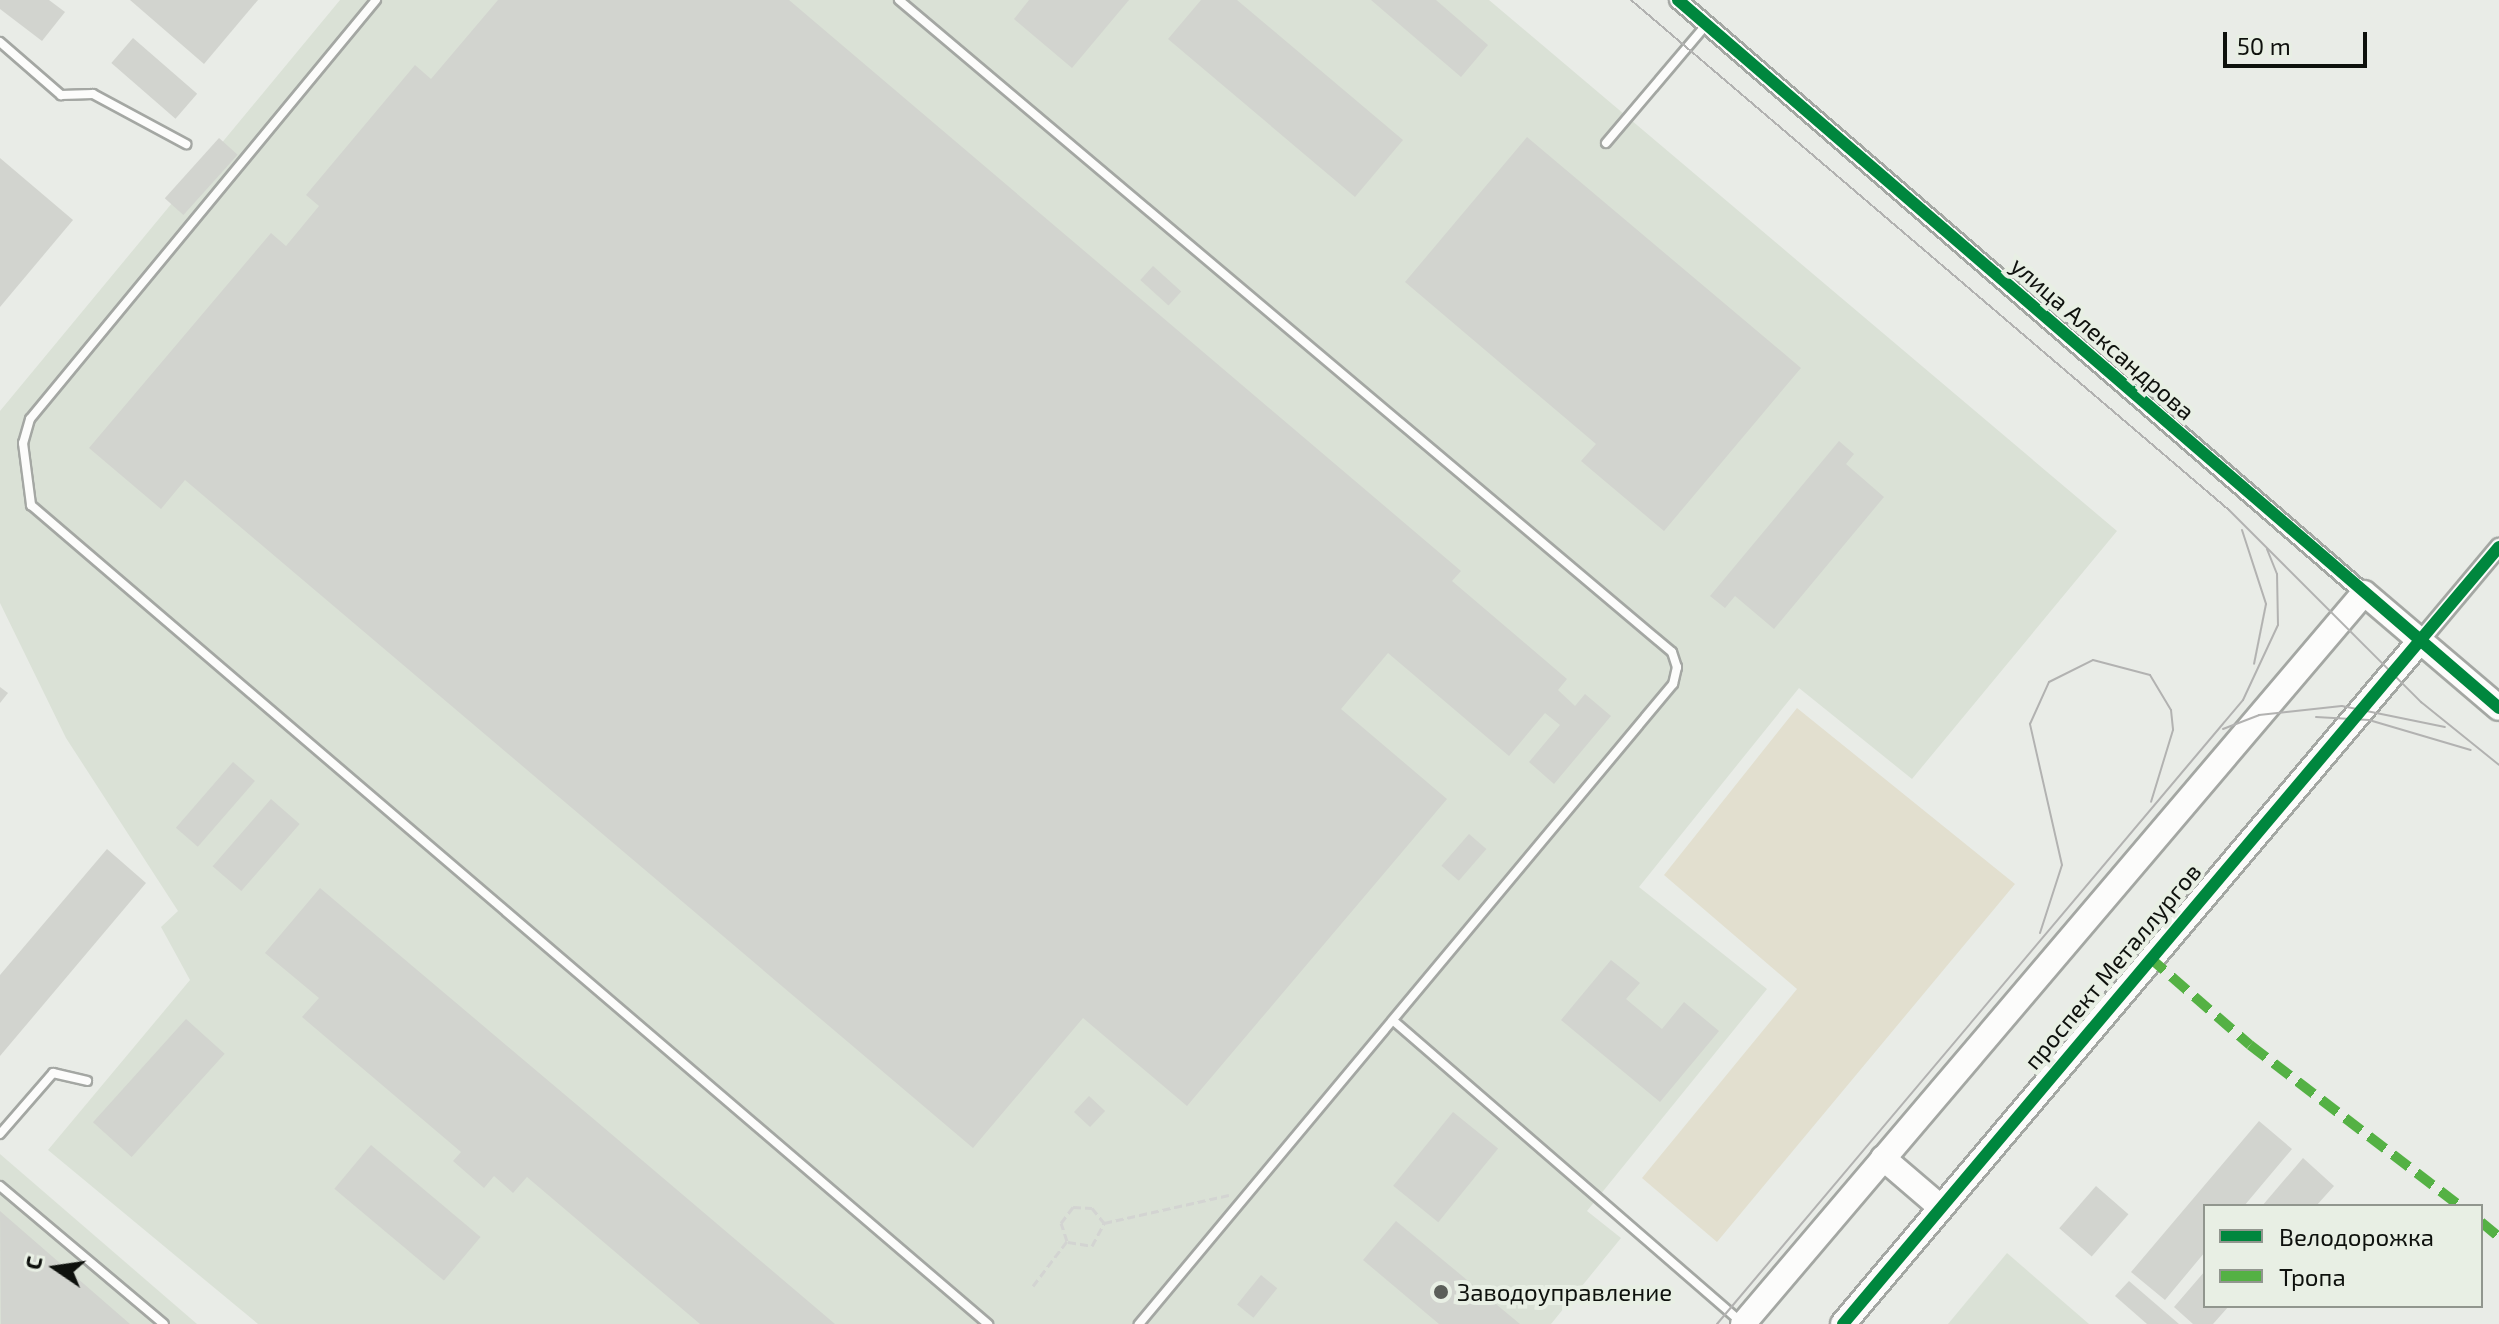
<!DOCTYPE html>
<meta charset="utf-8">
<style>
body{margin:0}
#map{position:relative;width:2499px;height:1324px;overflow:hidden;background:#e9ece7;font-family:"Exo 2",sans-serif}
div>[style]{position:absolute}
.built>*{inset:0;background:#dae1d6}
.green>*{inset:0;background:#e2dfcf}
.building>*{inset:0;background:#d2d4cf;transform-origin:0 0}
.path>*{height:3px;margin-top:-1.5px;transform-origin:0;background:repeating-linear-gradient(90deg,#d3d4d2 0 8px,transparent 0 12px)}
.roads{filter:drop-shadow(2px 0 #a4a7a3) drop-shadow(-2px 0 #a4a7a3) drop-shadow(0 2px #a4a7a3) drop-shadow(0 -2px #a4a7a3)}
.lane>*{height:8px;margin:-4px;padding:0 4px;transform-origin:4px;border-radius:4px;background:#fcfcfb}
.street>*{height:16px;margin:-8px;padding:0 8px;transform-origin:8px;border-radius:8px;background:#fcfcfb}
.secondary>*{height:24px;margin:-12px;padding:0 12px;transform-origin:12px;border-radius:12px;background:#fcfcfb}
.tram>*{height:2px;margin:-1px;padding:0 1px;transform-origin:1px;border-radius:1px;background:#b2b2b1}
.quiet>*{height:10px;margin-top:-5px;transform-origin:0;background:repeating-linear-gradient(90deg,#54b144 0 20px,transparent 0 30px)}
.cycleway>*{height:12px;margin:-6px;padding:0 6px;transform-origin:6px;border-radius:6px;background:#00873e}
.dots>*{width:22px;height:22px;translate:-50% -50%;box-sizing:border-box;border:4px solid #e8efe4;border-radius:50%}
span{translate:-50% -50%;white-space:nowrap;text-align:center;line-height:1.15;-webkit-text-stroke:8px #e8efe4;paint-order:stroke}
.street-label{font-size:24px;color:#0e110d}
.poi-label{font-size:24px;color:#0e110d}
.left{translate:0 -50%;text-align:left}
.legend{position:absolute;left:2203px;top:1204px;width:280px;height:104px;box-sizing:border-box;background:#e8efe4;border:2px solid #91968e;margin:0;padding:10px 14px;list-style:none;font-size:24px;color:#0e110d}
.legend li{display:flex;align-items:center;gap:16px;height:40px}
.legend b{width:40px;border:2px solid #91968e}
.north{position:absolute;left:16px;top:1228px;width:80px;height:80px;-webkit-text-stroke:6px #e8efe4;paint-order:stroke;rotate:283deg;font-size:22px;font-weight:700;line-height:32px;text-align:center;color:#0e110d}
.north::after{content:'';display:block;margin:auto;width:28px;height:36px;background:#0e110d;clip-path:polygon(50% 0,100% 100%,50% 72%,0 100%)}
.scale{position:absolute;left:2223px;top:32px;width:144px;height:36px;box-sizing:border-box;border:4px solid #0e110d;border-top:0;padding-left:10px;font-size:24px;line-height:28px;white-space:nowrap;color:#0e110d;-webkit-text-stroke:6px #e8efe4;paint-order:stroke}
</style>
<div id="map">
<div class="built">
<i style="clip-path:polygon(340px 0,1489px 0,2117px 531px,1912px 779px,1799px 688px,1639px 887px,1767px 989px,1587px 1211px,1621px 1238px,1551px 1324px,258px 1324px,48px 1150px,190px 980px,161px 927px,178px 911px,66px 738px,0 603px,0 411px)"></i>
<i style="clip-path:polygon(0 1154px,197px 1324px,0 1324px)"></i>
<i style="clip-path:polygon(2007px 1253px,2089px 1324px,1948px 1324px)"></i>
</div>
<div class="green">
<i style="clip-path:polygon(1797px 708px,2015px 884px,1717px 1242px,1642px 1178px,1797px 989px,1664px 875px)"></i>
</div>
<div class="building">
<i style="clip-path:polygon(0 0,49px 0,65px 12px,42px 41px,0 9px)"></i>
<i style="clip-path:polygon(130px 0,258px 0,204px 64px)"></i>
<i style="clip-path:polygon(498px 0,789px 0,1461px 571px,1452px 581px,1567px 679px,1558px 690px,1575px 706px,1585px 694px,1611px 716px,1554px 784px,1529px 762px,1560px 725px,1545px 713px,1509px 756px,1388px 653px,1341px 709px,1447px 799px,1187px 1106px,1083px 1018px,973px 1148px,185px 480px,161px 509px,89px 448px,271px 233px,286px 246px,319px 206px,306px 195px,415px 65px,431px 79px)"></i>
<i style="clip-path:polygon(1029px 0,1129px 0,1072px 68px,1014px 19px)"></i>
<i style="clip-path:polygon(1201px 0,1237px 0,1403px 140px,1355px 197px,1168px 39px)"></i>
<i style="clip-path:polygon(1371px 0,1436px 0,1488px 45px,1461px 77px)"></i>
<i style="left:133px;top:38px;width:85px;height:33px;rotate:41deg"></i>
<i style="clip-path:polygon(1527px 137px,1801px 368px,1664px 531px,1581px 461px,1596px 444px,1405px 282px)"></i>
<i style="left:219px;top:138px;width:25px;height:81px;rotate:42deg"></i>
<i style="clip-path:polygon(0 158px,73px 220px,0 307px)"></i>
<i style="left:1153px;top:266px;width:38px;height:19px;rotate:42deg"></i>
<i style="clip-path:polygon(1839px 441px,1854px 454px,1846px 464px,1884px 497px,1774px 629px,1735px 596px,1725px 608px,1710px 596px)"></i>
<i style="clip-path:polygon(0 687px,8px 693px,0 703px)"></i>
<i style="left:233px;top:762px;width:29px;height:87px;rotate:41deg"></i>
<i style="left:271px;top:799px;width:38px;height:89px;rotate:41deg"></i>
<i style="left:1469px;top:834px;width:23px;height:42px;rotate:41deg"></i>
<i style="clip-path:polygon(107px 849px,146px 883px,0 1056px,0 975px)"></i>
<i style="clip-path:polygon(320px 888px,583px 1110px,835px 1324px,700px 1324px,527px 1177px,513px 1193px,494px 1176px,484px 1188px,453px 1161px,461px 1152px,302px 1017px,319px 998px,265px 953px)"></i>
<i style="clip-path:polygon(1611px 960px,1640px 983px,1626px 999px,1662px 1029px,1684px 1002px,1719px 1031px,1660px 1102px,1561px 1020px)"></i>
<i style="left:186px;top:1019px;width:52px;height:139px;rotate:42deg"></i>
<i style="left:1089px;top:1096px;width:22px;height:22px;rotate:43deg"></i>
<i style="left:1453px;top:1112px;width:58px;height:95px;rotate:39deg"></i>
<i style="clip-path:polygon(2259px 1121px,2292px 1149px,2244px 1206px,2205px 1206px,2205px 1252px,2165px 1300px,2131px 1272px)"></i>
<i style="left:371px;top:1145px;width:143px;height:57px;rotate:40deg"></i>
<i style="clip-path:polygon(2303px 1158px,2334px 1186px,2316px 1206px,2262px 1206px)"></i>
<i style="left:2096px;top:1186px;width:43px;height:56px;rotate:41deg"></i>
<i style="clip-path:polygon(0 1211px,130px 1324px,1px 1324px)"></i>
<i style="clip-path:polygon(1396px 1221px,1520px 1324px,1439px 1324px,1363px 1260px)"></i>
<i style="clip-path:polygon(2205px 1271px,2205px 1306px,2229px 1306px,2213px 1324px,2193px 1324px,2174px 1307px)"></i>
<i style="left:1261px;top:1275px;width:21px;height:38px;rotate:39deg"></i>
<i style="clip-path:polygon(2129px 1281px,2179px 1324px,2147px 1324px,2115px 1296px)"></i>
</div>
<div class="path">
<i style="left:1068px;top:1242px;width:24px;rotate:9deg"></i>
<i style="left:1092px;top:1246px;width:26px;rotate:-62deg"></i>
<i style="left:1033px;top:1286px;width:56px;rotate:-52.9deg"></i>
<i style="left:1067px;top:1241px;width:19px;rotate:-108deg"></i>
<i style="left:1061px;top:1223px;width:20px;rotate:-53deg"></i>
<i style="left:1073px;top:1207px;width:19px;rotate:3deg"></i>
<i style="left:1092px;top:1208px;width:19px;rotate:51deg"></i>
<i style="left:1104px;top:1223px;width:128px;rotate:-12.6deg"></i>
</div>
<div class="roads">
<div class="lane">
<i style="left:376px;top:0;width:543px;rotate:129.55deg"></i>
<i style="left:30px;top:419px;width:25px;rotate:106deg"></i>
<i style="left:23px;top:443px;width:63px;rotate:82.6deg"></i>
<i style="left:31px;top:505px;width:1260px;rotate:40.56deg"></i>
<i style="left:899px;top:0;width:1011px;rotate:40.15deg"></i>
<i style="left:1672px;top:652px;width:16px;rotate:72deg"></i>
<i style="left:1677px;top:667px;width:17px;rotate:103deg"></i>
<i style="left:1673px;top:684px;width:834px;rotate:129.84deg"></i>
<i style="left:0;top:42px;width:81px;rotate:41deg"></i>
<i style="left:61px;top:95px;width:32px;rotate:-2deg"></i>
<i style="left:93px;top:94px;width:106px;rotate:28.3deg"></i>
<i style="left:1606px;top:143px;width:155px;rotate:-49.7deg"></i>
<i style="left:1396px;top:1023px;width:455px;rotate:40.9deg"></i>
<i style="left:0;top:1134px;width:81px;rotate:-49deg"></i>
<i style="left:53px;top:1073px;width:35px;rotate:13deg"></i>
<i style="left:0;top:1186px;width:214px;rotate:40.1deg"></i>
</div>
<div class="street">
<i style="left:1678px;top:0;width:907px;rotate:40.84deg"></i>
<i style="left:2420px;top:641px;width:123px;rotate:-50deg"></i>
</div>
<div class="secondary">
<i style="left:1883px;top:1158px;width:72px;rotate:40.5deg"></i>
<i style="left:1743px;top:1324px;width:959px;rotate:-49.65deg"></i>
<i style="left:2364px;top:593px;width:177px;rotate:40.4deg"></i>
<i style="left:1843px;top:1324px;width:894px;rotate:-49.81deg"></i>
</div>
</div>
<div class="tram">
<i style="left:1631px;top:0;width:786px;rotate:40.46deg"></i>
<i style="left:2229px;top:510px;width:272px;rotate:45deg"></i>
<i style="left:2421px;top:702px;width:100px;rotate:38.9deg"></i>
<i style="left:2242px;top:530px;width:78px;rotate:72deg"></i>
<i style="left:2266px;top:604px;width:61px;rotate:101.3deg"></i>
<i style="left:2316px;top:717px;width:53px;rotate:3.2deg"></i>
<i style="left:2369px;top:720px;width:106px;rotate:16.4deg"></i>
<i style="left:2223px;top:729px;width:39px;rotate:-21deg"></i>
<i style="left:2259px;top:715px;width:83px;rotate:-6.2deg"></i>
<i style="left:2342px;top:706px;width:105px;rotate:11.5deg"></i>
<i style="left:2040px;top:933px;width:71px;rotate:-72.1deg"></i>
<i style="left:2062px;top:865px;width:145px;rotate:-102.8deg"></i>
<i style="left:2030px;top:724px;width:46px;rotate:-65.7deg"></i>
<i style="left:2049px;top:682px;width:49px;rotate:-26.6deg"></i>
<i style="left:2093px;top:660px;width:59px;rotate:14.7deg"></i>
<i style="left:2150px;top:675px;width:41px;rotate:59deg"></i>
<i style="left:2171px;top:710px;width:20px;rotate:84deg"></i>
<i style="left:2173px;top:730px;width:75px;rotate:107deg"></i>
<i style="left:1717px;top:1324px;width:816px;rotate:-49.87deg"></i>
<i style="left:2243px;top:700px;width:83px;rotate:-65deg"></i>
<i style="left:2278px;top:625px;width:51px;rotate:-91.1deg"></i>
<i style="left:2277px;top:574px;width:27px;rotate:-112deg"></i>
</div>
<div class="quiet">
<i style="left:2149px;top:957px;width:134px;rotate:41.1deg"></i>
<i style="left:2250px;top:1045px;width:265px;rotate:37.5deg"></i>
<i style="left:2481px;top:1222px;width:23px;rotate:40deg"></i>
</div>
<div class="cycleway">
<i style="left:1678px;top:0;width:1084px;rotate:40.77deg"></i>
<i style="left:1843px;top:1324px;width:1017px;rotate:-49.83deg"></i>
</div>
<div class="dots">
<i style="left:1441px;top:1292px;background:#5b5e59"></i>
</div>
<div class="street-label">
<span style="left:2103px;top:338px;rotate:41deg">улица Александрова</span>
<span style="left:2112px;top:966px;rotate:-50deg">проспект Металлургов</span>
</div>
<div class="poi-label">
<span class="left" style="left:1457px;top:1292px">Заводоуправление</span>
</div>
<ul class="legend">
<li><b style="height:10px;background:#00873e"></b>Велодорожка</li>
<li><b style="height:10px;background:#54b144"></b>Тропа</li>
</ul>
<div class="north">С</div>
<div class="scale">50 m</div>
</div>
